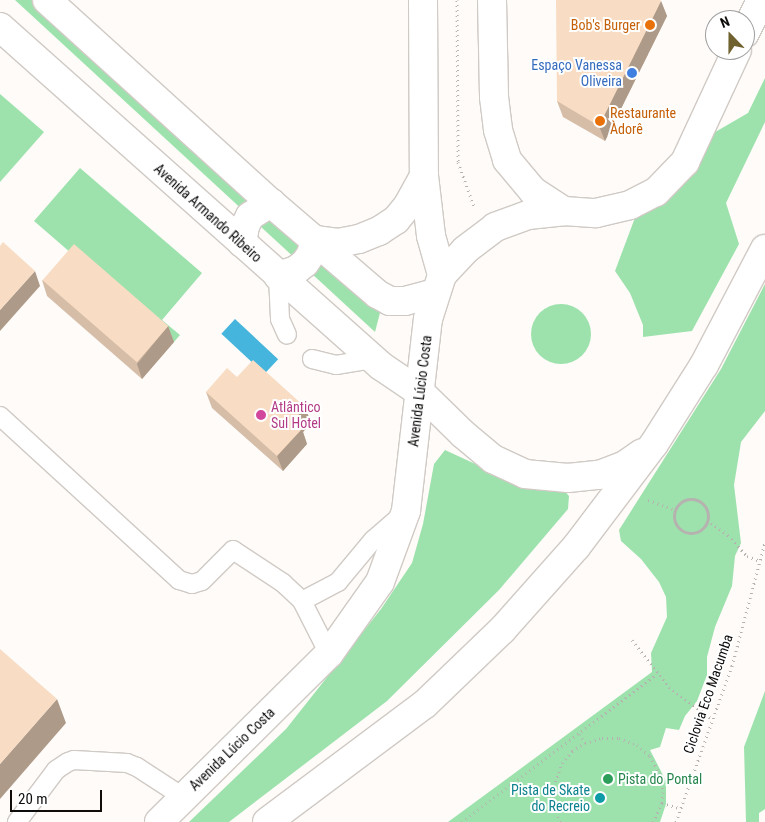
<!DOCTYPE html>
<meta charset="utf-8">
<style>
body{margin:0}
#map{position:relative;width:765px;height:822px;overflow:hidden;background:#fefbf8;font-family:"Roboto Condensed",sans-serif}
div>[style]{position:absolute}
.green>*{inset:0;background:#9de2ac}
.round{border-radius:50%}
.water>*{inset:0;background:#45b5dd;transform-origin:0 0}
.path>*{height:3px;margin-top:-1.5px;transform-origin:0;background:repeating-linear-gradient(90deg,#b5b2b0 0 1px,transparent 0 5px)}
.path>.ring{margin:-1.5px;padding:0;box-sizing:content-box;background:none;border:3px solid #b5b2b0;border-radius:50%}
.roads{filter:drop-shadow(1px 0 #d0cac5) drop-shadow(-1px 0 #d0cac5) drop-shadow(0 1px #d0cac5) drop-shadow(0 -1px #d0cac5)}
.service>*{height:18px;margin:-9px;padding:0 9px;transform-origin:9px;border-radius:9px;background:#fff}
.minor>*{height:28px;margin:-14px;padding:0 14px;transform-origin:14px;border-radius:14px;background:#fff}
.secondary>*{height:28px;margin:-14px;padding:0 14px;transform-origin:14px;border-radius:14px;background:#fff}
.wall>*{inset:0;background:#d5bda8}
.shaded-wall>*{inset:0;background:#ae9a88}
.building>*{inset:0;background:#f8dcc3;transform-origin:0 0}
.dots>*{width:14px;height:14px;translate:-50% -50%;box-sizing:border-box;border:2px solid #fff;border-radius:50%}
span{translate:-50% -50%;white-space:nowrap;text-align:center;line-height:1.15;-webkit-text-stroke:4px #fff;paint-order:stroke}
.food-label{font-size:14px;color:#c56008}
.right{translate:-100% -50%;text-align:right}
.left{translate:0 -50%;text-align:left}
.shop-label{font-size:14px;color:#366cbe}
.street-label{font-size:14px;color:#0f0d0c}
.hotel-label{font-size:14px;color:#b23c85}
.leisure-label{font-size:14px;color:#27864d}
.culture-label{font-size:14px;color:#0d838f}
.north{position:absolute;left:705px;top:10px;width:50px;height:50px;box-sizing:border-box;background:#fff;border:1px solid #9f9e9e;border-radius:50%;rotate:338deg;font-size:14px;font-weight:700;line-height:20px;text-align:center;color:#0f0d0c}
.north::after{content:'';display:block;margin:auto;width:18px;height:22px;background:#6f622f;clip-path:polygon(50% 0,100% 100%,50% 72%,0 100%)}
.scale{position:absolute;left:10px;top:790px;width:92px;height:22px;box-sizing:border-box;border:2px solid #0f0d0c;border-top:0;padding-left:6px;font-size:15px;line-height:18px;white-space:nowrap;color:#0f0d0c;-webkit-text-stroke:4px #fff;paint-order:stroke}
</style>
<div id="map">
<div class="green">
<i style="clip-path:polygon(15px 0,40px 0,381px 309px,375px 332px)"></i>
<i style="clip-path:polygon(765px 78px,765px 122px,726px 203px,739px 244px,692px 331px,643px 337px,643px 325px,630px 293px,615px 271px,636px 215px,710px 135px,748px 113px)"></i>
<i style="clip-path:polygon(0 94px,44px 132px,0 182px)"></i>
<i style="clip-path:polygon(80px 168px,202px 273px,162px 320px,180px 335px,174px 342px,34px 221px)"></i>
<i style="clip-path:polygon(765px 284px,765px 411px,741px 442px,734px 485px,741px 543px,735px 556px,732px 586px,715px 627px,707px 657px,707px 675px,697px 701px,685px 716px,679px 730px,666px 728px,660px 747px,650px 750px,666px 781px,666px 804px,660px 822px,448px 822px,652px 672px,651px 653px,667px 617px,666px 597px,659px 582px,641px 559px,621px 541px,619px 530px,721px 369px)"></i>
<i class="round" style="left:531px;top:304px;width:60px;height:60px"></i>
<i style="clip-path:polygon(445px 450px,525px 487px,561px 487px,569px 496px,568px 509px,499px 590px,387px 701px,229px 822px,189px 822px,286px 729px,381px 609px,412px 563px,423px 524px,434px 464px)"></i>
<i style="clip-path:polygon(765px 691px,765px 809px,759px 813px,759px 822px,746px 822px,744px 747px)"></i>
</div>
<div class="water">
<i style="left:235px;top:319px;width:59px;height:20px;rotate:43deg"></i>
</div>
<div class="path">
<i style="left:457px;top:0;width:162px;rotate:89.6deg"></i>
<i style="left:458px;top:162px;width:47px;rotate:70deg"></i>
<i class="ring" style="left:674px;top:499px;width:31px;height:31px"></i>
<i style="left:648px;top:500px;width:29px;rotate:20deg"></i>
<i style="left:707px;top:520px;width:26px;rotate:36deg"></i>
<i style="left:728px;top:535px;width:28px;rotate:48deg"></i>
<i style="left:747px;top:556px;width:14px;rotate:21deg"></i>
<i style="left:632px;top:640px;width:60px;rotate:51.8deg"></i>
<i style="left:669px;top:687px;width:54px;rotate:36.7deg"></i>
<i style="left:579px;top:734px;width:11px;rotate:56deg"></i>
<i style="left:662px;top:803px;width:18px;rotate:16deg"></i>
<i style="left:462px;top:822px;width:245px;rotate:-37.2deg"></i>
<i style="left:560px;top:822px;width:15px;rotate:-110deg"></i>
<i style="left:555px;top:808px;width:17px;rotate:-100deg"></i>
<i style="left:552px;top:791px;width:30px;rotate:-70deg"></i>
<i style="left:562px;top:763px;width:16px;rotate:-50deg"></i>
<i style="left:572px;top:751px;width:15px;rotate:-32deg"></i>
<i style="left:585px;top:743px;width:18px;rotate:-16deg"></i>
<i style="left:602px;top:738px;width:17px"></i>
<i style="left:619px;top:738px;width:19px;rotate:21deg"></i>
<i style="left:637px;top:745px;width:17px;rotate:40deg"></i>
<i style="left:650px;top:756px;width:19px;rotate:62deg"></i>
<i style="left:659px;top:773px;width:19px;rotate:78deg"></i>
<i style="left:663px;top:792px;width:11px;rotate:95deg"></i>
<i style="left:662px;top:803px;width:21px;rotate:115deg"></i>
<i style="left:676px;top:822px;width:166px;rotate:-70.3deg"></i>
<i style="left:732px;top:666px;width:128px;rotate:-75.1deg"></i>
</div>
<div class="roads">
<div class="service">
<i style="left:278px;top:276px;width:43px;rotate:87.3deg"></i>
<i style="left:280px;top:319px;width:17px;rotate:66deg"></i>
<i style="left:312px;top:359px;width:25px;rotate:14deg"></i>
<i style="left:336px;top:365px;width:37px;rotate:-9deg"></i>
<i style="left:0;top:416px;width:243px;rotate:42.5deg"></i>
<i style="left:179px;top:580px;width:14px;rotate:17deg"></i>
<i style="left:192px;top:584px;width:10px;rotate:-17deg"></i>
<i style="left:202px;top:581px;width:44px;rotate:-45deg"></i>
<i style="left:233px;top:550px;width:60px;rotate:33.4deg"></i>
<i style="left:283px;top:583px;width:26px;rotate:43deg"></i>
<i style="left:302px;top:601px;width:59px;rotate:63deg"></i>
<i style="left:302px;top:601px;width:41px;rotate:-27.8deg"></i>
<i style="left:338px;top:582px;width:55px;rotate:-50.2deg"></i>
<i style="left:373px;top:540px;width:40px;rotate:-41deg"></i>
<i style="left:17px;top:822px;width:65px;rotate:-53.1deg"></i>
<i style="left:56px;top:770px;width:14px;rotate:-34deg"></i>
<i style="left:68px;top:762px;width:6px;rotate:-18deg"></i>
<i style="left:74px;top:760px;width:53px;rotate:3.2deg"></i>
<i style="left:127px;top:763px;width:11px;rotate:22deg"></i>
<i style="left:137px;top:767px;width:55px;rotate:33.1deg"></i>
</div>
<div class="minor">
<i style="left:47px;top:0;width:302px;rotate:42.2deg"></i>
<i style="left:271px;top:203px;width:140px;rotate:40.6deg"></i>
<i style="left:377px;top:294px;width:15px;rotate:28deg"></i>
<i style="left:390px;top:301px;width:15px"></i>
<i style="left:405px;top:301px;width:31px;rotate:-15deg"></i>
<i style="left:423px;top:0;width:176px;rotate:89.7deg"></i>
<i style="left:424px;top:176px;width:60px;rotate:83.3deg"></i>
<i style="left:431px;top:236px;width:41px;rotate:74.2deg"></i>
<i style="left:492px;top:0;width:97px;rotate:88.8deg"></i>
<i style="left:494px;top:97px;width:33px;rotate:83deg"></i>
<i style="left:498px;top:130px;width:31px;rotate:73deg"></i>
<i style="left:507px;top:160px;width:40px;rotate:50deg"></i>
<i style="left:533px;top:191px;width:37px;rotate:33deg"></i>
<i style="left:0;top:27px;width:510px;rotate:41.66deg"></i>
<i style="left:381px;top:366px;width:48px;rotate:34deg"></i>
<i style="left:242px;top:243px;width:17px;rotate:-80deg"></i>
<i style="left:245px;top:226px;width:11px;rotate:-63deg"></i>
<i style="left:250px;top:216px;width:25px;rotate:-32deg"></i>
<i style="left:278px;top:276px;width:19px;rotate:-18deg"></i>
<i style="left:296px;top:270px;width:11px;rotate:-38deg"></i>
<i style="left:305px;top:263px;width:11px;rotate:-56deg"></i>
<i style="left:311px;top:254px;width:15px;rotate:-74deg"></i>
<i style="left:315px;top:240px;width:23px;rotate:7deg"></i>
<i style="left:338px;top:243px;width:21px;rotate:-11deg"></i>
<i style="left:359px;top:239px;width:22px;rotate:-22deg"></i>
<i style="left:379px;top:231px;width:20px;rotate:-33deg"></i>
<i style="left:396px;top:220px;width:19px;rotate:-51deg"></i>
<i style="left:408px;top:205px;width:33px;rotate:-61deg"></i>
</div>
<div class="secondary">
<i style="left:745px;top:33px;width:37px;rotate:-64deg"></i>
<i style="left:421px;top:393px;width:59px;rotate:44.3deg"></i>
<i style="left:463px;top:434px;width:39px;rotate:40deg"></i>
<i style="left:493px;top:459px;width:35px;rotate:25deg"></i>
<i style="left:525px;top:474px;width:43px;rotate:5.3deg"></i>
<i style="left:568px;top:478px;width:31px;rotate:-6deg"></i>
<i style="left:599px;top:475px;width:28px;rotate:-21deg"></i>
<i style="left:625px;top:465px;width:21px;rotate:-35deg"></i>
<i style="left:159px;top:822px;width:239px;rotate:-44.7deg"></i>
<i style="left:329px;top:654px;width:88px;rotate:-54.7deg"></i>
<i style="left:380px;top:582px;width:76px;rotate:-69.9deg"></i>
<i style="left:406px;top:511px;width:193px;rotate:-83.5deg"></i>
<i style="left:428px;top:319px;width:46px;rotate:-72.3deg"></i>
<i style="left:442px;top:275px;width:34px;rotate:-47deg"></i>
<i style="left:465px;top:250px;width:38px;rotate:-37deg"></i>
<i style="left:495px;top:227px;width:35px;rotate:-20deg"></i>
<i style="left:528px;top:215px;width:36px;rotate:-6deg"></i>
<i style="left:564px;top:211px;width:32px;rotate:4deg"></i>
<i style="left:596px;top:213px;width:35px;rotate:-13deg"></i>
<i style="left:630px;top:205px;width:29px;rotate:-27deg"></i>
<i style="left:656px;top:192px;width:42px;rotate:-46deg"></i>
<i style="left:685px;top:162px;width:123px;rotate:-65.1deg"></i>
<i style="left:267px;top:822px;width:197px;rotate:-36.8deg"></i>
<i style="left:425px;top:704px;width:107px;rotate:-43.9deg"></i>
<i style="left:502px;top:630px;width:111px;rotate:-48.3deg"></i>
<i style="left:576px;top:547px;width:129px;rotate:-52.9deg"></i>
<i style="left:654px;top:444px;width:93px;rotate:-57.7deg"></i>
<i style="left:704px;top:365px;width:131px;rotate:-62.3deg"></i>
</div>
</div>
<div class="wall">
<i style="clip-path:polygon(661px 1px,667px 16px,605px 141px,563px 117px,557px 101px)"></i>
<i style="clip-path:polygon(42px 280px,168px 326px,174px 342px,142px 379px,47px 296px)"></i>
<i style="clip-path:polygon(237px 377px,305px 407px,311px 423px,303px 432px,307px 444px,283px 471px,212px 408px,206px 392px)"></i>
</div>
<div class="shaded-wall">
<i style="clip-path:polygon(661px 1px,667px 16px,605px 141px,599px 126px)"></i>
<i style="clip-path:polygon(35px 271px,40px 286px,0 331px,0 310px)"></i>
<i style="clip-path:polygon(168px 326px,174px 342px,142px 379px,137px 364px)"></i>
<i style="clip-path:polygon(305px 407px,311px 423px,303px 432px,307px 444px,283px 471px,277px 456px,293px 421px)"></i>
<i style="clip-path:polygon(57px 699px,66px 723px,0 799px,0 764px)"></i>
</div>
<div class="building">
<i style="clip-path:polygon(556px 0,660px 0,661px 1px,599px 126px,557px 101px)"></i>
<i style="clip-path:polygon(3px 242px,35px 271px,0 310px,0 246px)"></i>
<i style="left:74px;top:244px;width:125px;height:48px;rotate:41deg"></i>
<i style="clip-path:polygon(253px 360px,305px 407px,293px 421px,302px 429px,277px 456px,206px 392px,227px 368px,237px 377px)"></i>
<i style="clip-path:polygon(0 649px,57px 699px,0 764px)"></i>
</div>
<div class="dots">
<i style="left:650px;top:25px;background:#e8710a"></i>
<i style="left:632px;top:73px;background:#3f7fe0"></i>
<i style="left:600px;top:121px;background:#e8710a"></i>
<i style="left:261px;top:415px;background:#d1479c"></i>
<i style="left:608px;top:779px;background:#2e9e5b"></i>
<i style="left:600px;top:798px;background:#0f9aa8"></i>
</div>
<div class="food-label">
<span class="right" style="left:640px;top:25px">Bob's Burger</span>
<span class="left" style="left:610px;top:121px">Restaurante<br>Àdorê</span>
</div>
<div class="shop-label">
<span class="right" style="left:622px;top:73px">Espaço Vanessa<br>Oliveira</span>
</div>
<div class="street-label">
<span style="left:208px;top:213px;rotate:42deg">Avenida Armando Ribeiro</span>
<span style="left:420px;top:391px;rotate:-83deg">Avenida Lúcio Costa</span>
<span style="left:708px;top:694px;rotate:-71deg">Ciclovia Eco Macumba</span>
<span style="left:232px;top:749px;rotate:-44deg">Avenida Lúcio Costa</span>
</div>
<div class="hotel-label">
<span class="left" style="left:271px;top:415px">Atlântico<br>Sul Hotel</span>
</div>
<div class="leisure-label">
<span class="left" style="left:618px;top:779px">Pista do Pontal</span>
</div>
<div class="culture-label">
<span class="right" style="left:590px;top:798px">Pista de Skate<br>do Recreio</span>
</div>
<div class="north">N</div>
<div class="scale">20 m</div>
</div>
